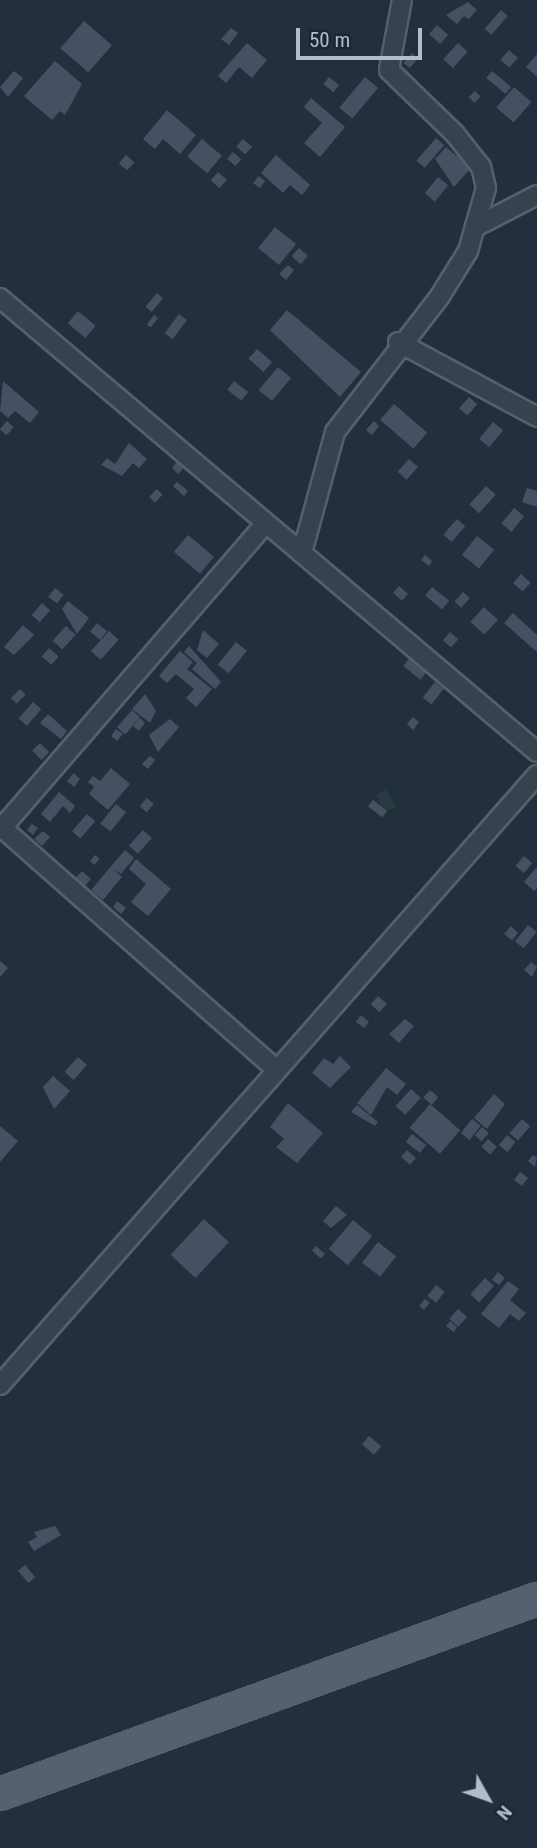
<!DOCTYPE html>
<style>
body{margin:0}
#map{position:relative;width:537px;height:1848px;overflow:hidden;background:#242f3e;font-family:"Roboto Condensed",sans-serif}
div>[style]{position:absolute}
.green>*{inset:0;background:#263c3f}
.building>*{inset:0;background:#455162;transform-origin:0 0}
.roads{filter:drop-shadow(2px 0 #565f6c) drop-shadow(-2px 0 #565f6c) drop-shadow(0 2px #565f6c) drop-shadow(0 -2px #565f6c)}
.street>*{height:18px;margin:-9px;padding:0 9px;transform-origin:9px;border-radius:9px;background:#38414e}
.primary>*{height:30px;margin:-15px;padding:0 15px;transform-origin:15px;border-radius:15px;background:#56606e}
span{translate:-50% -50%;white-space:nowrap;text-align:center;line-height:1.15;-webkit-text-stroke:6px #1d2633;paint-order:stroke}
.north{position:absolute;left:453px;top:1764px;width:70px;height:70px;-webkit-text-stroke:5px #1d2633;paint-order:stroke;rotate:130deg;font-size:19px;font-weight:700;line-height:28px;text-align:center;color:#b4bcc9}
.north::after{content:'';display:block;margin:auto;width:24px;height:32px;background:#b4bcc9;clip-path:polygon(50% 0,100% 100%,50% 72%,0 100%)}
.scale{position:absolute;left:296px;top:28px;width:126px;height:32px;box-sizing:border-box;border:4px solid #b4bcc9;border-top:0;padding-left:9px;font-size:21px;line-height:24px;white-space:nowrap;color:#b4bcc9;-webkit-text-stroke:5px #1d2633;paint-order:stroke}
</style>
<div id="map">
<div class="green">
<i style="clip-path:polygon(386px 789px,396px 807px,384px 812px,376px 795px)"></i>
</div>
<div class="building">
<i style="clip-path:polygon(468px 2px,477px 10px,469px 19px,464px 16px,457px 24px,446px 15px)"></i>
<i style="left:501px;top:10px;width:9px;height:25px;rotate:41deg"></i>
<i style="left:84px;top:21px;width:37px;height:36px;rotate:41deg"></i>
<i style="left:437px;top:25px;width:15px;height:12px;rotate:42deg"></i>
<i style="clip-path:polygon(231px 28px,238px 33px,229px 45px,221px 39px)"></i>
<i style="clip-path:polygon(247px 43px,267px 60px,252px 78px,239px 67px,226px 83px,218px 76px)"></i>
<i style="left:458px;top:43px;width:13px;height:22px;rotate:42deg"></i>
<i style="left:509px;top:50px;width:12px;height:13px;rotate:42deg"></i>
<i style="left:412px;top:53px;width:8px;height:13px;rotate:40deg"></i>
<i style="clip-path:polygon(537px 54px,537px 77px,526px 67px)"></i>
<i style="clip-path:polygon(55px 61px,82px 84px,65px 115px,60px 111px,52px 120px,24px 96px)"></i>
<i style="clip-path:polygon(14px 71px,23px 78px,8px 97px,0 87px)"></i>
<i style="left:492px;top:71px;width:25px;height:9px;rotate:40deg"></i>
<i style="left:329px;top:77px;width:13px;height:9px;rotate:39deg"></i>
<i style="left:365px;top:77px;width:17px;height:40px;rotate:40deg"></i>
<i style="left:514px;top:87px;width:23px;height:27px;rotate:41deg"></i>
<i style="left:475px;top:91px;width:8px;height:9px;rotate:45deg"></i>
<i style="clip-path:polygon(311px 98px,345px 127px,320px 157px,304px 143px,322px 123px,304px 107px)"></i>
<i style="clip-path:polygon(167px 110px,196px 135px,180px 154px,163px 139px,155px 149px,143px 139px)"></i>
<i style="left:436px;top:138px;width:11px;height:30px;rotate:41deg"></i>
<i style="left:202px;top:139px;width:26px;height:23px;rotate:40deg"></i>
<i style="left:243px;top:139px;width:12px;height:10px;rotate:42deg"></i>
<i style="clip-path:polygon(446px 147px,471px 168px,454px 187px,435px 159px)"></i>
<i style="left:233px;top:152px;width:11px;height:9px;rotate:41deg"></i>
<i style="left:126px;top:155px;width:11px;height:11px;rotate:41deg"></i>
<i style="clip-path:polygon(276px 155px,310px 185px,302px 195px,290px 185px,283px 193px,261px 173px)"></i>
<i style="left:218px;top:172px;width:12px;height:11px;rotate:42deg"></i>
<i style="clip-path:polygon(259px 176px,265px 181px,260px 188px,253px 183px)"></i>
<i style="left:438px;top:177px;width:13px;height:21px;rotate:39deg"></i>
<i style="left:275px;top:227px;width:27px;height:27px;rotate:39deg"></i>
<i style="left:299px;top:248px;width:12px;height:11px;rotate:42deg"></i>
<i style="clip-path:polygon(288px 265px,294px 270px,286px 280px,279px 274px)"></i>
<i style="left:157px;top:293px;width:8px;height:18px;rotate:40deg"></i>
<i style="clip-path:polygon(287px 310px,361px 372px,340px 397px,270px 330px)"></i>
<i style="left:78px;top:311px;width:23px;height:16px;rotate:40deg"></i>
<i style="left:179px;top:314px;width:10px;height:24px;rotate:37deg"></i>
<i style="left:154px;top:315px;width:5px;height:12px;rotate:37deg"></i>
<i style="left:257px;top:349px;width:20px;height:13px;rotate:41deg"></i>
<i style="left:278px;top:367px;width:17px;height:30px;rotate:40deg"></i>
<i style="clip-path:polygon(3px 381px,39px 412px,30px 423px,15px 411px,8px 418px,0 411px)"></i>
<i style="left:234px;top:381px;width:18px;height:11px;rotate:38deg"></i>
<i style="left:469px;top:397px;width:11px;height:15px;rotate:41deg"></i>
<i style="left:394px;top:404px;width:44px;height:21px;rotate:41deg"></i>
<i style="left:7px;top:421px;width:9px;height:11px;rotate:41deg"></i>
<i style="clip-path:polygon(374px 421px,379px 426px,372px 435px,366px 430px)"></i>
<i style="left:493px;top:422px;width:13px;height:22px;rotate:39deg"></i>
<i style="clip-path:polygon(129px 443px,147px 459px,139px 468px,133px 463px,122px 476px,101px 465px,107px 458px,115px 464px)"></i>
<i style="left:409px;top:459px;width:12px;height:17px;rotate:42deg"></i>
<i style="clip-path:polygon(178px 460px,185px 467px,178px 474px,172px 468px)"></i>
<i style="clip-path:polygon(177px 482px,188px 491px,184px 496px,173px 486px)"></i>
<i style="left:486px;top:486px;width:13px;height:25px;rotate:42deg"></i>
<i style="clip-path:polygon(527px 488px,537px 491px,537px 507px,522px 502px)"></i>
<i style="left:157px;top:489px;width:8px;height:11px;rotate:45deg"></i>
<i style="left:514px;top:508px;width:13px;height:20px;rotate:39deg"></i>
<i style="left:457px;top:519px;width:11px;height:21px;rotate:41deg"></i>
<i style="left:188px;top:535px;width:34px;height:22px;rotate:40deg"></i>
<i style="left:477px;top:536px;width:22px;height:24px;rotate:39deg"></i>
<i style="clip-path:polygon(425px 555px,432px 561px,429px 566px,421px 560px)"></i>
<i style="left:521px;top:574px;width:13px;height:12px;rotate:42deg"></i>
<i style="left:399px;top:586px;width:12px;height:9px;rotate:42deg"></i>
<i style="left:432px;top:587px;width:22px;height:11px;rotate:39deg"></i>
<i style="left:55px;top:588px;width:11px;height:11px;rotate:38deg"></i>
<i style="left:463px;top:592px;width:9px;height:13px;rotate:41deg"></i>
<i style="clip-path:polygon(68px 601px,89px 618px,77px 634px,62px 609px)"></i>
<i style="left:42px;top:603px;width:11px;height:16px;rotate:41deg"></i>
<i style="left:484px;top:607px;width:19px;height:20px;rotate:43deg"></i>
<i style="clip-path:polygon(513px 613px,537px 635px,537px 652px,504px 623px)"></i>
<i style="left:97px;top:623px;width:13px;height:11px;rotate:39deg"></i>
<i style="clip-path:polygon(23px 625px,34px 635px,14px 655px,4px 647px)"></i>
<i style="left:66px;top:626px;width:13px;height:20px;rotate:42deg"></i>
<i style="clip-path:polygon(203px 630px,219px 644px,207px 658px,197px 650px)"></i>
<i style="left:109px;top:631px;width:13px;height:27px;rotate:42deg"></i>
<i style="left:450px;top:632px;width:11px;height:11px;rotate:41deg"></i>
<i style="left:236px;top:642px;width:14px;height:29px;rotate:39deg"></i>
<i style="clip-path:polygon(189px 646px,221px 682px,215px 689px,192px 669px,197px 663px,184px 652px)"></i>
<i style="left:49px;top:648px;width:13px;height:11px;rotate:42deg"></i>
<i style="clip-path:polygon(180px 651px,193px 662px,187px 669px,212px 689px,196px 707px,186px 698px,194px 689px,176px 674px,167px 683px,159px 676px)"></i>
<i style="left:409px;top:659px;width:22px;height:9px;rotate:39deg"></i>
<i style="left:435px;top:682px;width:11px;height:20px;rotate:38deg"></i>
<i style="left:20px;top:689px;width:8px;height:13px;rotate:45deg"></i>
<i style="clip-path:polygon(145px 694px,156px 711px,150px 723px,132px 709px)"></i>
<i style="left:33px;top:702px;width:11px;height:22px;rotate:41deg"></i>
<i style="left:132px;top:710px;width:11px;height:23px;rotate:41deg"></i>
<i style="clip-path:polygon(48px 714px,67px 731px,61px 739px,40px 723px)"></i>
<i style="clip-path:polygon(413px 717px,419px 722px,413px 730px,407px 724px)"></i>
<i style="clip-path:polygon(140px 718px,145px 723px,139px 731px,133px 726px)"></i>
<i style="clip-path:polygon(170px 719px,179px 727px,158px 752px,149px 735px)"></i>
<i style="clip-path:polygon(116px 729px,123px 734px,117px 741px,111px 736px)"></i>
<i style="left:40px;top:743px;width:13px;height:11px;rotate:45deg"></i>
<i style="clip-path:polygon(150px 756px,155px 760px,148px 769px,142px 764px)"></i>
<i style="clip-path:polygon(111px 768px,130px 784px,108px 810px,89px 794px,94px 787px,88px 782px,93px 776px,100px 781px)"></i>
<i style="clip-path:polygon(74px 773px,80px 779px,74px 787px,67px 781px)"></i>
<i style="clip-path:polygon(59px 792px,75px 806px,70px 813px,63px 806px,50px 822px,41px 814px)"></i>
<i style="left:147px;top:798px;width:9px;height:11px;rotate:41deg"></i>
<i style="left:373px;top:800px;width:18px;height:8px;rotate:38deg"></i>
<i style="left:116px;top:804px;width:13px;height:25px;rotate:39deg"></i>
<i style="left:87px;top:814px;width:11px;height:23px;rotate:41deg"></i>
<i style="clip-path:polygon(32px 824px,38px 828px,33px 835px,27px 830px)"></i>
<i style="left:143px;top:830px;width:12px;height:21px;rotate:42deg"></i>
<i style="clip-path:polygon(43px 831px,50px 837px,42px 846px,34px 839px)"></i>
<i style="clip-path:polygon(125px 850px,134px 858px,121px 874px,113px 869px,122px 877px,103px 900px,91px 890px)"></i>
<i style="left:95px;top:855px;width:6px;height:8px;rotate:39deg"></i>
<i style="left:524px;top:856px;width:11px;height:13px;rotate:41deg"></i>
<i style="clip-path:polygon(136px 859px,171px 889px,148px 916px,131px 902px,146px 884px,129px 869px)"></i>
<i style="clip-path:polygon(537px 867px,537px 888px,534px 891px,524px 882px)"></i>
<i style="left:82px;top:871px;width:12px;height:12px;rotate:42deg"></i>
<i style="clip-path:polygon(117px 901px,126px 908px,121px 914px,113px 907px)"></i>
<i style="left:528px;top:925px;width:11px;height:21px;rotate:38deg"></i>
<i style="clip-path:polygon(511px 926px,518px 933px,512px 940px,504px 934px)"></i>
<i style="clip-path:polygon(0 961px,8px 968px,0 977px)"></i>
<i style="clip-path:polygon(531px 962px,537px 967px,532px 977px,524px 970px)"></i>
<i style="left:378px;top:996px;width:12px;height:11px;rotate:42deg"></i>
<i style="clip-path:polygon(361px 1015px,369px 1022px,364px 1028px,356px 1022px)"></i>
<i style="clip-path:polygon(405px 1019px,414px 1026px,399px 1043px,389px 1034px)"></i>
<i style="clip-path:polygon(340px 1056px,351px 1067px,330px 1088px,312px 1073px,324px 1058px,333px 1064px)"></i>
<i style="left:78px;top:1057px;width:12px;height:20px;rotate:42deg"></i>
<i style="clip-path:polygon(386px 1068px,406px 1084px,397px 1095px,387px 1087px,371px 1115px,357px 1103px)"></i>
<i style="clip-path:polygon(53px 1076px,70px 1091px,54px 1109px,43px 1087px)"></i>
<i style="left:411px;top:1089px;width:13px;height:23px;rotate:42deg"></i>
<i style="left:430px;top:1090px;width:11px;height:10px;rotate:41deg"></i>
<i style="clip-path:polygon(494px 1094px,505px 1104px,487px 1129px,474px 1118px)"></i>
<i style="clip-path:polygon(288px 1103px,323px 1133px,297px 1163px,276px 1147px,284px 1139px,270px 1127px)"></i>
<i style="left:430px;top:1104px;width:40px;height:31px;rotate:41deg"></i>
<i style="clip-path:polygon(357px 1105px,378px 1122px,375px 1126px,351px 1112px)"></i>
<i style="left:472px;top:1119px;width:11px;height:18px;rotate:38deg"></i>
<i style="left:522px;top:1119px;width:11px;height:19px;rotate:41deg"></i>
<i style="clip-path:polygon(0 1126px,18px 1141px,0 1162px)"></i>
<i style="left:482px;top:1127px;width:9px;height:11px;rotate:41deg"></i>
<i style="left:412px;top:1134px;width:18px;height:10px;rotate:38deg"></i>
<i style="left:507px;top:1135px;width:11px;height:13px;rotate:38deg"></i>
<i style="left:488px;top:1139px;width:12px;height:10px;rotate:42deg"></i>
<i style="left:407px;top:1150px;width:12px;height:9px;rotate:42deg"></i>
<i style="clip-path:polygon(533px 1155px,537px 1158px,535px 1167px,528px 1161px)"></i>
<i style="left:520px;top:1172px;width:10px;height:10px;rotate:37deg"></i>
<i style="clip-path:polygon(336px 1206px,347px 1215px,331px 1228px,323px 1221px)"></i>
<i style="left:204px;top:1219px;width:34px;height:49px;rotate:43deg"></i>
<i style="left:353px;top:1220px;width:25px;height:38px;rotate:40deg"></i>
<i style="left:378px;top:1242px;width:23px;height:26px;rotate:38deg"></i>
<i style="left:316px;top:1246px;width:12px;height:6px;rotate:42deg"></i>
<i style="clip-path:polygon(498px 1272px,505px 1278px,499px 1285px,492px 1280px)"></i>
<i style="left:485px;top:1278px;width:12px;height:22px;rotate:42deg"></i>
<i style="clip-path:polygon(508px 1281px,519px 1289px,510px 1300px,526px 1313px,519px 1321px,510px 1314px,499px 1328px,481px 1314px)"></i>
<i style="left:436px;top:1285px;width:11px;height:14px;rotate:38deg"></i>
<i style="left:425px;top:1299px;width:6px;height:9px;rotate:39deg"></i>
<i style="left:458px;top:1309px;width:12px;height:13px;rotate:42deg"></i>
<i style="clip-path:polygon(450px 1321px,457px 1327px,454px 1332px,446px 1326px)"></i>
<i style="left:369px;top:1436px;width:16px;height:11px;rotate:40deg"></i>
<i style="clip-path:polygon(55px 1526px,61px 1535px,34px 1551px,28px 1542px,37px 1537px,34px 1532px)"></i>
<i style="left:25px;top:1565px;width:16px;height:9px;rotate:50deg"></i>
</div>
<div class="roads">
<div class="street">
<i style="left:475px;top:227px;width:70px;rotate:-27.3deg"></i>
<i style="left:0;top:298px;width:703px;rotate:40.21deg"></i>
<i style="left:398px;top:342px;width:158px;rotate:28.3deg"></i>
<i style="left:302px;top:553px;width:125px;rotate:-74.7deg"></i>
<i style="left:335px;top:432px;width:172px;rotate:-52.3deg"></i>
<i style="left:440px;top:296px;width:53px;rotate:-58.1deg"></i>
<i style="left:468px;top:251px;width:66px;rotate:-74.1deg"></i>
<i style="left:486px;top:188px;width:22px;rotate:-103deg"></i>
<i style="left:481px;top:167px;width:42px;rotate:-128.2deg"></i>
<i style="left:455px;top:134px;width:92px;rotate:-135.9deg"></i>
<i style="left:389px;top:70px;width:71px;rotate:-79.5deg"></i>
<i style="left:0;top:826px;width:369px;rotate:41.4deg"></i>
<i style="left:0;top:830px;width:406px;rotate:-49.1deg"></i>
<i style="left:0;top:1385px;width:813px;rotate:-48.64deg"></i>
</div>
<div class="primary">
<i style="left:0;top:1794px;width:571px;rotate:-19.96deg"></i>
</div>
</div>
<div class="north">N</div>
<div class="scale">50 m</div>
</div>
